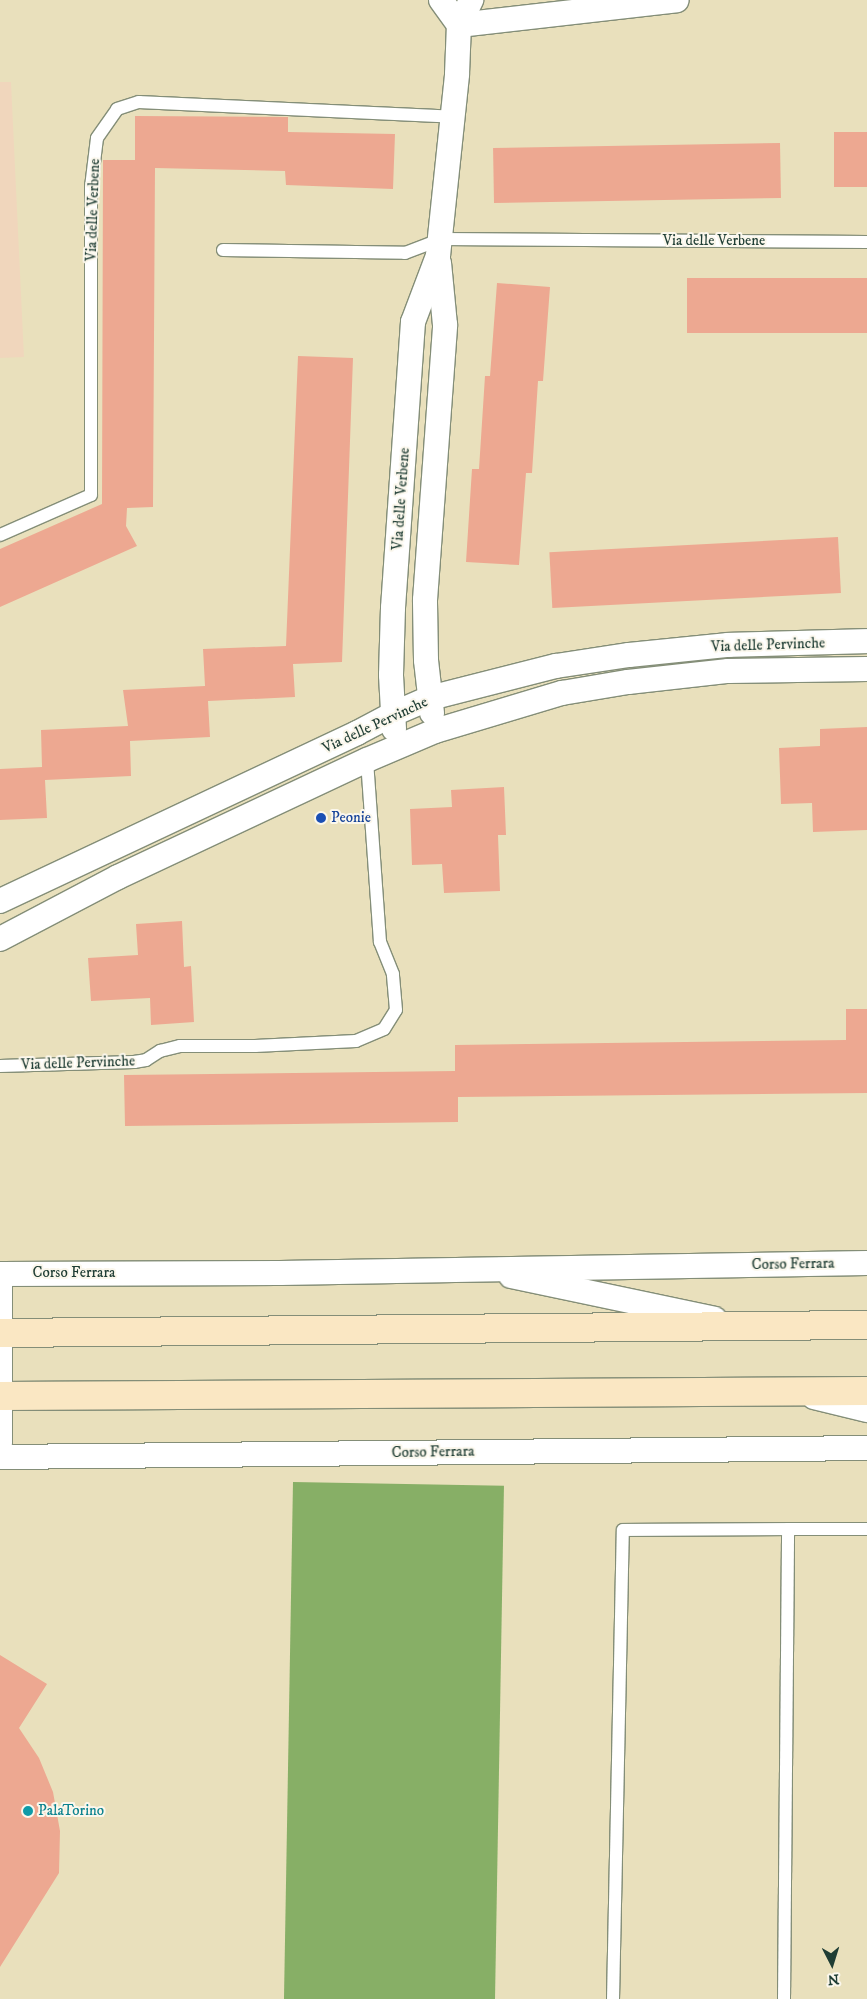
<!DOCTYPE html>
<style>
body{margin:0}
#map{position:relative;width:867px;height:1999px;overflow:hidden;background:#e9e0bc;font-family:"IM FELL DW Pica",serif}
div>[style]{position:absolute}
.built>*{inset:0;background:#f0d6bc}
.forest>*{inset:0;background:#87af66;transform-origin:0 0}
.building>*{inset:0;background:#eda891;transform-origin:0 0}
.roads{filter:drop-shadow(1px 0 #848e78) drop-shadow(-1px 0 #848e78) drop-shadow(0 1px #848e78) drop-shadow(0 -1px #848e78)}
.service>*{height:12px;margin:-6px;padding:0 6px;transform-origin:6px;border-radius:6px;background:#fff}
.minor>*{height:24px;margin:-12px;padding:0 12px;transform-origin:12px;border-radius:12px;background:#fff}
.secondary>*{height:28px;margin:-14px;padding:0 14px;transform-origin:14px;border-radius:14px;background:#fae7c3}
.dots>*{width:14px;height:14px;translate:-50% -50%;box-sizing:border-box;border:2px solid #fbf7ec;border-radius:50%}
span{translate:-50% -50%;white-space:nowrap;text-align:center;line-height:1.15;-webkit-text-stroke:4px #fbf7ec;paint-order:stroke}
.street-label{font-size:15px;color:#1f3d34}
.transit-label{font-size:15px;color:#164399}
.left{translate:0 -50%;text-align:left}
.culture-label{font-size:15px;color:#0d838f}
.north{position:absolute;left:807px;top:1939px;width:50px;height:50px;-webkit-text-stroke:4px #fbf7ec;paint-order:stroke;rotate:175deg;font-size:14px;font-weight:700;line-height:20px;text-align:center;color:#1f3d34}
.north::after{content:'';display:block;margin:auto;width:18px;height:22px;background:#1f3d34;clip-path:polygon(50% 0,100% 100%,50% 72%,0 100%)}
</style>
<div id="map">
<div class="built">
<i style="clip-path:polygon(0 82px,11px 82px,24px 357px,0 358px)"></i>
</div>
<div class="forest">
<i style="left:293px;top:1482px;width:211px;height:518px;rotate:1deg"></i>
</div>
<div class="building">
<i style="clip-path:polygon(135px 116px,288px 117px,288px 132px,395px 134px,393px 189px,286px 185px,285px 171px,155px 168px,153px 507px,127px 508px,126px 526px,137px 546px,0 607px,0 549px,102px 504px,103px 160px,135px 160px)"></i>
<i style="left:834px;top:132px;width:33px;height:55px"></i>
<i style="left:780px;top:143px;width:55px;height:287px;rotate:89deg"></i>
<i style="left:687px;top:278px;width:180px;height:55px"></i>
<i style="clip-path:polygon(497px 283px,550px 287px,543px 381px,538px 381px,532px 473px,526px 473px,519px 565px,466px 562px,472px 469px,479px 469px,485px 376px,490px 376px)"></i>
<i style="clip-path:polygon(298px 356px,353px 358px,342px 662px,293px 664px,295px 697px,208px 701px,210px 737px,130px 741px,131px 776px,45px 780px,47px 818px,0 820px,0 769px,42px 767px,41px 730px,128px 726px,123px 690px,205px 686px,203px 649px,286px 646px)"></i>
<i style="left:838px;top:537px;width:56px;height:289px;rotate:87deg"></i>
<i style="clip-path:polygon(867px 727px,867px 830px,813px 832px,812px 803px,781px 804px,779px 748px,820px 746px,820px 729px)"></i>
<i style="clip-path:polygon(504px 787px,506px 835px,498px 835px,500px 891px,444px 893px,442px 864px,412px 865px,410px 809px,452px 807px,451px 790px)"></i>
<i style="clip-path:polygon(182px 921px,184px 967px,191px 966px,194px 1022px,151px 1025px,150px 998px,91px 1001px,88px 958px,138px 955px,136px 924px)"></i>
<i style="clip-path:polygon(846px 1009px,867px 1009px,867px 1093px,458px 1097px,458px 1122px,125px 1126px,124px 1075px,455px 1071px,455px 1045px,846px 1040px)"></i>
<i style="clip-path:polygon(0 1655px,47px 1684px,19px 1728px,39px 1758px,53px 1792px,60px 1831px,59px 1873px,0 1967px)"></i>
</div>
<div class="roads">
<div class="service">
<i style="left:223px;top:250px;width:182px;rotate:0.9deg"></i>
<i style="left:405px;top:253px;width:39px;rotate:-21deg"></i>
<i style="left:441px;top:239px;width:426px;rotate:0.4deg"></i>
<i style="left:0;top:535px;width:99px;rotate:-23.7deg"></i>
<i style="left:91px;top:495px;width:308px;rotate:-90deg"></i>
<i style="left:91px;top:187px;width:49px;rotate:-83deg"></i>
<i style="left:97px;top:138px;width:35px;rotate:-55deg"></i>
<i style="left:117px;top:109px;width:23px;rotate:-18deg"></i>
<i style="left:139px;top:102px;width:314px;rotate:2.7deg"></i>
<i style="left:0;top:1066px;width:134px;rotate:-1.7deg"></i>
<i style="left:134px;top:1062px;width:12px;rotate:-9deg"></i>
<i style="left:146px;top:1060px;width:17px;rotate:-33deg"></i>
<i style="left:160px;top:1051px;width:21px;rotate:-14deg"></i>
<i style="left:180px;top:1046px;width:75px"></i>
<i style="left:255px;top:1046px;width:101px;rotate:-2.8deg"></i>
<i style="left:356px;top:1041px;width:30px;rotate:-23deg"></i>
<i style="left:384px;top:1029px;width:22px;rotate:-58deg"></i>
<i style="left:396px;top:1010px;width:36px;rotate:-95deg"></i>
<i style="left:393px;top:974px;width:35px;rotate:-112deg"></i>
<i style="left:380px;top:942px;width:182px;rotate:-94.1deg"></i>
<i style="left:613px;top:1999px;width:469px;rotate:-88.8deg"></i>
<i style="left:623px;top:1530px;width:165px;rotate:-0.3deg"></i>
<i style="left:784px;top:1999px;width:470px;rotate:-89.5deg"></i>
<i style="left:788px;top:1529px;width:79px"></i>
</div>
<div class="minor">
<i style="left:441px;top:0;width:31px;rotate:54deg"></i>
<i style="left:459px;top:25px;width:219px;rotate:-6.5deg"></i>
<i style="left:432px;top:713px;width:53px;rotate:-96.5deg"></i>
<i style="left:426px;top:660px;width:60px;rotate:-91deg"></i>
<i style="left:425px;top:600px;width:276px;rotate:-85.8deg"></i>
<i style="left:445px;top:325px;width:62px;rotate:-95.5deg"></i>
<i style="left:394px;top:729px;width:54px;rotate:-93.2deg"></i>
<i style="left:391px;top:675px;width:67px;rotate:-88.3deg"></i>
<i style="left:393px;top:608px;width:287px;rotate:-86deg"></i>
<i style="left:413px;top:322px;width:71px;rotate:-69.3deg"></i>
<i style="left:438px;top:256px;width:183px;rotate:-84deg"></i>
<i style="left:457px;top:74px;width:49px;rotate:-87.7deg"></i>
<i style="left:459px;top:25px;width:28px;rotate:-64deg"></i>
<i style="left:0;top:901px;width:395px;rotate:-25.2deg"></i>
<i style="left:357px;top:733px;width:41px;rotate:-27.8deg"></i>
<i style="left:393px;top:714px;width:40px;rotate:-23.4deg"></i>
<i style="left:430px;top:698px;width:130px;rotate:-14.3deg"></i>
<i style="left:556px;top:666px;width:74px;rotate:-8.6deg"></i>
<i style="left:629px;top:655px;width:100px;rotate:-5.8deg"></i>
<i style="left:728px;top:645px;width:139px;rotate:-1.6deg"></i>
<i style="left:0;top:939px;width:133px;rotate:-27.7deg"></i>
<i style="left:118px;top:877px;width:275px;rotate:-25.2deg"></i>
<i style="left:367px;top:760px;width:74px;rotate:-23.1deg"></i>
<i style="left:435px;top:731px;width:133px;rotate:-16.7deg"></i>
<i style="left:562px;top:693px;width:67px;rotate:-9.5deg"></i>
<i style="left:628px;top:682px;width:101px;rotate:-6.3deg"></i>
<i style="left:728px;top:671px;width:139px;rotate:-0.8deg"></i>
<i style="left:0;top:1274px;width:280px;rotate:-0.2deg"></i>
<i style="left:280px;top:1273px;width:587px;rotate:-0.98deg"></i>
<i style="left:511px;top:1276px;width:208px;rotate:11.9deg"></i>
<i style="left:0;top:1283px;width:160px;rotate:90deg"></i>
<i style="left:814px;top:1397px;width:55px;rotate:13.8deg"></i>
<i style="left:0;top:1457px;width:867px;rotate:-0.59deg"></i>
</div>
<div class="secondary">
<i style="left:0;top:1333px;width:867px;rotate:-0.53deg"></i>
<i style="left:0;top:1396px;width:867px;rotate:-0.33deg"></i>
</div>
</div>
<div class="dots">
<i style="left:321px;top:818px;background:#1a4fb4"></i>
<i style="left:28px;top:1811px;background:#0f9aa8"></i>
</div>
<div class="street-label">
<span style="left:93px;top:210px;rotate:-88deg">Via delle Verbene</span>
<span style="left:714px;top:241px">Via delle Verbene</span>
<span style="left:401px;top:499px;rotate:-86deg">Via delle Verbene</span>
<span style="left:768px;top:645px;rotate:-2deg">Via delle Pervinche</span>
<span style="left:375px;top:725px;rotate:-25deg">Via delle Pervinche</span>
<span style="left:78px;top:1063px;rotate:-2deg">Via delle Pervinche</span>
<span style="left:793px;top:1264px;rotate:-1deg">Corso Ferrara</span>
<span style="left:74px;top:1273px">Corso Ferrara</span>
<span style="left:433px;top:1452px;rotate:-1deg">Corso Ferrara</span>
</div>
<div class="transit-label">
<span class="left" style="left:331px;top:818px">Peonie</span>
</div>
<div class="culture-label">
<span class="left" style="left:38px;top:1811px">PalaTorino</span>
</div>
<div class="north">N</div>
</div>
